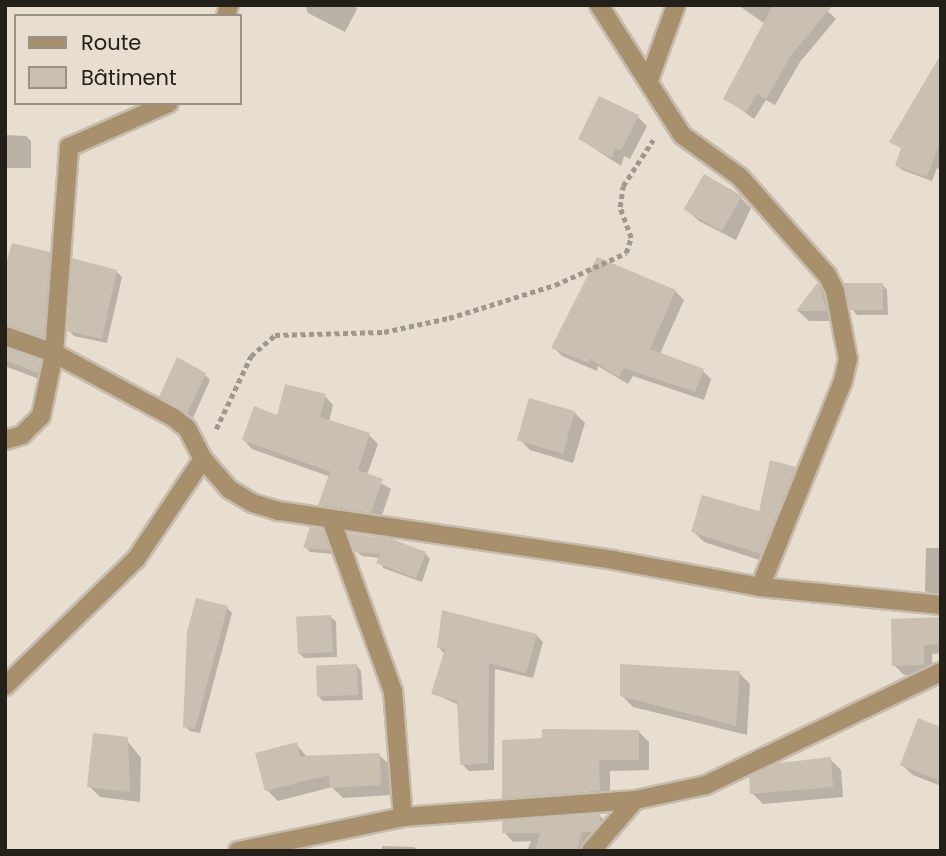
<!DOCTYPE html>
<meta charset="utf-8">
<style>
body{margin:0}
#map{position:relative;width:946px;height:856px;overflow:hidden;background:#e8decf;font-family:Poppins,sans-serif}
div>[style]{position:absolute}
.shadow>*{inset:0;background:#0003}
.building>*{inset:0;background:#c9c0b1;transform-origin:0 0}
.path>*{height:4.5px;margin-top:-2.25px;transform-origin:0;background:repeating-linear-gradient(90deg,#9f988c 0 5px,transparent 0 8.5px)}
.roads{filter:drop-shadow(2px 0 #c5bcae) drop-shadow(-2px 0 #c5bcae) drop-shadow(0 2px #c5bcae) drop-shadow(0 -2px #c5bcae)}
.minor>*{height:18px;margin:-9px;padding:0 9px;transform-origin:9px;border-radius:9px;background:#a7906b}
span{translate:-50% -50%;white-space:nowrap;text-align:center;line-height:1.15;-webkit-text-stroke:7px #e8decf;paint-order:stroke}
.frame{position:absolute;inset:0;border:7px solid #23201a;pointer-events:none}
.legend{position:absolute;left:14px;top:14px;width:228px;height:91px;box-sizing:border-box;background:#e8decf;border:2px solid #999287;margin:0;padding:9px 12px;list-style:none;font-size:21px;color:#23201a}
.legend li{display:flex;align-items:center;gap:14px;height:35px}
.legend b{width:35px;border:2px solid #999287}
</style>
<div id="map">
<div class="shadow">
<i style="clip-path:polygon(305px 5px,353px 5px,357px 9px,345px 32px,308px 13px)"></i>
<i style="clip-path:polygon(738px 5px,821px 5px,836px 19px,800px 62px,775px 105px,766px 100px,754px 119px,725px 98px,765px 24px)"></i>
<i style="clip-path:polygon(941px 89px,941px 170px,937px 168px,932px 181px,902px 170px,897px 165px,903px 149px,891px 141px)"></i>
<i style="clip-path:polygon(638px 117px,647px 126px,630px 159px,624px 156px,621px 166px,580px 139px)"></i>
<i style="clip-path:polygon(5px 135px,26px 136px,31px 141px,31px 168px,5px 168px)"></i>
<i style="clip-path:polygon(740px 197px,751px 208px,736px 240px,699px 221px,688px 211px)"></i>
<i style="clip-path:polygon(49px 254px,60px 265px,54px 347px,5px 343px,5px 268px)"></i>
<i style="clip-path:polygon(117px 272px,122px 277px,107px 343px,74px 336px,69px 331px)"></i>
<i style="clip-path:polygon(882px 284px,887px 290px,888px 315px,857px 315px,852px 309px)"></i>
<i style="clip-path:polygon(818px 285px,828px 295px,837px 321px,809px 321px,798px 311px)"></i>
<i style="clip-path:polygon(675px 291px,684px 300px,660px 354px,703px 371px,711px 379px,704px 400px,633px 376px,628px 384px,598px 366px,597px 371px,562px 356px,554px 348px)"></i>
<i style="clip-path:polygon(5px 347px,40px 362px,51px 373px,49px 383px,5px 366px)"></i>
<i style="clip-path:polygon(205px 375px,210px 380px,193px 418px,161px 396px)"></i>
<i style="clip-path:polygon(325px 396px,333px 405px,329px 422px,369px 435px,378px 444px,367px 475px,391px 489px,380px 521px,329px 513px,320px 505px,331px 477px,252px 449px,244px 440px)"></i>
<i style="clip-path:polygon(574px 412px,585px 423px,573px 463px,530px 450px,519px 439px)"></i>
<i style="clip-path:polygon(795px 469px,806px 480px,772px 564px,704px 542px,693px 531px,761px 514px)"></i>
<i style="clip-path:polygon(322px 531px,327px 536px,334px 554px,310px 552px,305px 547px)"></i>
<i style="clip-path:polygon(926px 548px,941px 548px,941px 602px,925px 591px)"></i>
<i style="clip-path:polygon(356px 551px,425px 553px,430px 559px,422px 582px,383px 568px,380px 558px,362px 556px)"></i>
<i style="clip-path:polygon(227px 608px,232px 613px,200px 733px,190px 731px,185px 726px)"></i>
<i style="clip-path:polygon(331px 617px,336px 622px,337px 657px,304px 658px,299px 653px)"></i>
<i style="clip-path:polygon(941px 618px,941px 653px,932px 654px,933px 674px,904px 675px,894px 665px)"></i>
<i style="clip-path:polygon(536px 635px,543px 642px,533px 678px,495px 669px,494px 770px,469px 771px,462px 764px,459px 705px,433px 693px,445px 654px,439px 648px)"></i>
<i style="clip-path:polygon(356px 665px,361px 671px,363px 700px,323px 701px,318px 696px)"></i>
<i style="clip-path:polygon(739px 673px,750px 684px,747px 735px,633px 707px,622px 696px)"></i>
<i style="clip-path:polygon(941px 729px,941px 786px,913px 775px,902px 765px)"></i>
<i style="clip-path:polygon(638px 731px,649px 742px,649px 770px,610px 771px,610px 801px,515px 808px,504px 798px)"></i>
<i style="clip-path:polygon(125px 738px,141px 758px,140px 802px,100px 797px,89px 786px)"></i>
<i style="clip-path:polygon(296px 744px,308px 758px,379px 755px,390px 765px,391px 795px,343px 798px,332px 787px,278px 801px,267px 790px)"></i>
<i style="clip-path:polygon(830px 759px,841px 770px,843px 797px,763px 804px,752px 793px)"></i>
<i style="clip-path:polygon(600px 816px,609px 825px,588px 851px,527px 851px,531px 841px,513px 842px,504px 832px)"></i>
<i style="clip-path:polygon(382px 846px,414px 847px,418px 851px,382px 851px)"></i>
</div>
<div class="building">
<i style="clip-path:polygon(773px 5px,833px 5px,792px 54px,766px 99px,757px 94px,746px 112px,723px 99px)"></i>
<i style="clip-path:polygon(941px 54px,941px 140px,927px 177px,895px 166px,901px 148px,889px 142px)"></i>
<i style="clip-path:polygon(599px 96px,639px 115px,621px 151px,615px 148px,612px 158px,578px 139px)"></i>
<i style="left:704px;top:174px;width:44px;height:41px;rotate:30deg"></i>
<i style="clip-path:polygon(12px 243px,50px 252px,44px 337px,5px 325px,5px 267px)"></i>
<i style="clip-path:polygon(597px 257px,676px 290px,650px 349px,704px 369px,695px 392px,624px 368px,619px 377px,590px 359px,588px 363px,551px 348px)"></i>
<i style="clip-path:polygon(72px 258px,117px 270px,102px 339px,67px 331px)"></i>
<i style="clip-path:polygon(818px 282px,827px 311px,796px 311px)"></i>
<i style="clip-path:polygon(844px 283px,883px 283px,883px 310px,850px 310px)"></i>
<i style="clip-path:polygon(5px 348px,41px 360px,38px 373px,5px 360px)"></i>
<i style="clip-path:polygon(177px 357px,206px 373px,187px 414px,159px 397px)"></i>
<i style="clip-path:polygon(285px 384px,326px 394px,320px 417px,370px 433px,358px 470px,383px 479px,371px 513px,318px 505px,330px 472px,242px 440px,254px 406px,277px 415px)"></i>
<i style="left:529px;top:398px;width:48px;height:44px;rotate:16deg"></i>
<i style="clip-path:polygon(770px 460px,796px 467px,761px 554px,691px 532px,702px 495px,759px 511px)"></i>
<i style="clip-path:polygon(310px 527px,322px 529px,330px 550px,303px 548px)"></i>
<i style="clip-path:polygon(348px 533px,392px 539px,426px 552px,416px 578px,376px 563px,380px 554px,355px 552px)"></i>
<i style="clip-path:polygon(196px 598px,228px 606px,195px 729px,183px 727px,187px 632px)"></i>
<i style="clip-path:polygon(442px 610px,537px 634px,526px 673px,489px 663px,488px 763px,460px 765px,457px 701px,431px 694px,445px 649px,437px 648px)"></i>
<i style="left:331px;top:615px;width:37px;height:35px;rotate:87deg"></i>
<i style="clip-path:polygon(941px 617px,941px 644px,924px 645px,924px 665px,892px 666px,891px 619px)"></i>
<i style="left:357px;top:664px;width:31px;height:41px;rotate:88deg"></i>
<i style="clip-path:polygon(620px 664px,740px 671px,736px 726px,620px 696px)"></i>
<i style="clip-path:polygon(918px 718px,941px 727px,941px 781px,900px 765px)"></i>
<i style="clip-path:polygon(542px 729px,639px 730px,639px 760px,599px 760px,600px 791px,502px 798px,502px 740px,542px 738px)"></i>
<i style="clip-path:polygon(93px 733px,128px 737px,130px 792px,87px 787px)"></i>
<i style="clip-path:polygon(297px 742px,300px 756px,380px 753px,381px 785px,330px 788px,329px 775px,265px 791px,255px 753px)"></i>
<i style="clip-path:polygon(831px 757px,833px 787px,750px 794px,749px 777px,779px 763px)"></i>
<i style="clip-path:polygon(600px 814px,600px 823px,592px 832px,582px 832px,577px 851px,535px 851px,540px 833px,502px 833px,502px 821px)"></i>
</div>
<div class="path">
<i style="left:216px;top:429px;width:81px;rotate:-64.4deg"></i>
<i style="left:251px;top:356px;width:32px;rotate:-41deg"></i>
<i style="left:275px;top:335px;width:109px;rotate:-1.6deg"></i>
<i style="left:384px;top:332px;width:66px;rotate:-12.2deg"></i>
<i style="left:449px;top:318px;width:111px;rotate:-17.3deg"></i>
<i style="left:555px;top:285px;width:78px;rotate:-24.3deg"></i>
<i style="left:626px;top:253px;width:16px;rotate:-72deg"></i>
<i style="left:631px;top:238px;width:33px;rotate:-110deg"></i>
<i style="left:620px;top:207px;width:21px;rotate:-82deg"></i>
<i style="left:623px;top:186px;width:55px;rotate:-56.9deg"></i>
</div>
<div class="roads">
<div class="minor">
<i style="left:599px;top:5px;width:154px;rotate:57.4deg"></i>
<i style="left:682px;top:135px;width:72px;rotate:35.9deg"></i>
<i style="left:740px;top:177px;width:131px;rotate:48.4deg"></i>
<i style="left:827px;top:275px;width:18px;rotate:63deg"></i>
<i style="left:835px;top:291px;width:69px;rotate:79.2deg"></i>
<i style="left:848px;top:359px;width:23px;rotate:103deg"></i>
<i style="left:843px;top:381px;width:222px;rotate:111.9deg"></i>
<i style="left:226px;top:16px;width:11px;rotate:-75deg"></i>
<i style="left:649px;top:80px;width:80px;rotate:-70.2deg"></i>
<i style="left:5px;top:336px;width:52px;rotate:19.1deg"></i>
<i style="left:54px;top:353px;width:136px;rotate:28.4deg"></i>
<i style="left:174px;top:418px;width:16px;rotate:38deg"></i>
<i style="left:187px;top:428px;width:35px;rotate:63deg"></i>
<i style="left:203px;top:459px;width:40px;rotate:49deg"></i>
<i style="left:229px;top:489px;width:27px;rotate:31deg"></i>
<i style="left:252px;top:503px;width:28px;rotate:17deg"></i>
<i style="left:279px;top:511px;width:338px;rotate:8.3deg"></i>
<i style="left:613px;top:560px;width:149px;rotate:10.4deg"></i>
<i style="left:760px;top:587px;width:182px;rotate:5.7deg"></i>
<i style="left:5px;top:440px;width:18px;rotate:-16deg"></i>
<i style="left:22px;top:435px;width:27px;rotate:-45deg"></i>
<i style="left:41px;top:416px;width:64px;rotate:-78.3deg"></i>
<i style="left:54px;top:353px;width:207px;rotate:-85.8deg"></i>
<i style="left:69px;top:147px;width:109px;rotate:-23.7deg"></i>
<i style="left:332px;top:522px;width:180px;rotate:70.2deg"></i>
<i style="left:393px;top:691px;width:126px;rotate:85.5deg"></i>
<i style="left:5px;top:686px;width:182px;rotate:-44.1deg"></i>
<i style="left:136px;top:559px;width:120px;rotate:-56.2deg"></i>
<i style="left:238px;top:851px;width:168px;rotate:-11.6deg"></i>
<i style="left:403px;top:817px;width:233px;rotate:-4.2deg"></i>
<i style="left:635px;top:800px;width:73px;rotate:-11.9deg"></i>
<i style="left:706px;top:785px;width:261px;rotate:-25.7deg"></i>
<i style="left:591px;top:851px;width:67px;rotate:-49.2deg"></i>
</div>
</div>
<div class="frame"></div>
<ul class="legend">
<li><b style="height:9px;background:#a7906b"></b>Route</li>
<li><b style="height:19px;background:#c9c0b1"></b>Bâtiment</li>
</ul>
</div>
